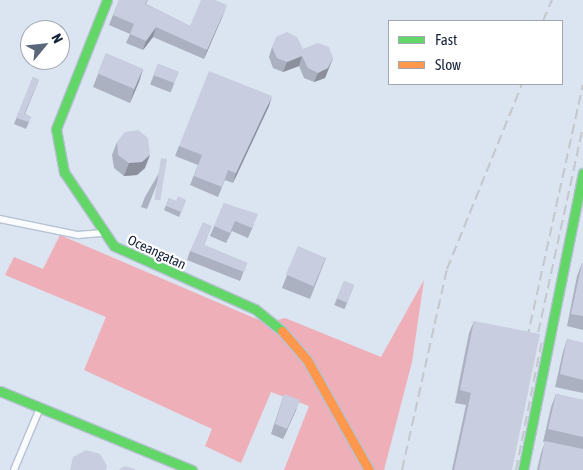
<!DOCTYPE html>
<style>
body{margin:0}
#map{position:relative;width:583px;height:470px;overflow:hidden;background:#dbe4f1;font-family:"Asap Condensed",sans-serif}
div>[style]{position:absolute}
.forest>*{inset:0;background:#efafb8}
.roads{filter:drop-shadow(1px 0 #b6c1d3) drop-shadow(-1px 0 #b6c1d3) drop-shadow(0 1px #b6c1d3) drop-shadow(0 -1px #b6c1d3)}
.street>*{height:5.5px;margin:-2.75px;padding:0 2.75px;transform-origin:2.75px;border-radius:2.75px;background:#fafbfd}
.fast>*{height:9px;margin:-4.5px;padding:0 4.5px;transform-origin:4.5px;border-radius:4.5px;background:#63d668}
.slow>*{height:9px;margin:-4.5px;padding:0 4.5px;transform-origin:4.5px;border-radius:4.5px;background:#ff974d}
.rail>*{height:2px;margin-top:-1px;transform-origin:0;background:repeating-linear-gradient(90deg,#c4c7cc 0 10px,transparent 0 15px)}
.wall>*{inset:0;background:#acb1c1;transform-origin:0 0}
.shaded-wall>*{inset:0;background:#8c909d}
.building>*{inset:0;background:#c8cee0;transform-origin:0 0}
span{translate:-50% -50%;white-space:nowrap;text-align:center;line-height:1.15;-webkit-text-stroke:4.5px #fff;paint-order:stroke}
.street-label{font-size:14px;color:#15233a}
.legend{position:absolute;left:388px;top:20px;width:175px;height:65px;box-sizing:border-box;background:#fff;border:1px solid #a1a7b0;margin:0;padding:6px 9px;list-style:none;font-size:15px;color:#15233a}
.legend li{display:flex;align-items:center;gap:10px;height:25px}
.legend b{width:25px;border:1px solid #a1a7b0}
.north{position:absolute;left:20px;top:20px;width:50px;height:50px;box-sizing:border-box;background:#fff;border:1px solid #a1a7b0;border-radius:50%;rotate:62deg;font-size:14px;font-weight:700;line-height:20px;text-align:center;color:#15233a}
.north::after{content:'';display:block;margin:auto;width:18px;height:22px;background:#5a677a;clip-path:polygon(50% 0,100% 100%,50% 72%,0 100%)}
</style>
<div id="map">
<div class="forest">
<i style="clip-path:polygon(60px 235px,266px 323px,285px 318px,381px 357px,424px 280px,412px 362px,384px 470px,284px 470px,309px 406px,271px 392px,241px 463px,205px 446px,212px 429px,84px 370px,106px 317px,5px 275px,14px 257px,43px 269px)"></i>
</div>
<div class="roads">
<div class="street">
<i style="left:0;top:219px;width:80px;rotate:11.6deg"></i>
<i style="left:78px;top:235px;width:23px;rotate:-5deg"></i>
<i style="left:14px;top:470px;width:67px;rotate:-67.2deg"></i>
</div>
<div class="fast">
<i style="left:107px;top:0;width:139px;rotate:111.6deg"></i>
<i style="left:56px;top:129px;width:44px;rotate:79.5deg"></i>
<i style="left:64px;top:172px;width:89px;rotate:56deg"></i>
<i style="left:114px;top:246px;width:154px;rotate:24.1deg"></i>
<i style="left:255px;top:309px;width:35px;rotate:39deg"></i>
<i style="left:0;top:391px;width:208px;rotate:22.4deg"></i>
<i style="left:523px;top:470px;width:303px;rotate:-78.6deg"></i>
</div>
<div class="slow">
<i style="left:282px;top:331px;width:38px;rotate:49deg"></i>
<i style="left:307px;top:360px;width:126px;rotate:60.6deg"></i>
</div>
</div>
<div class="rail">
<i style="left:543px;top:21px;width:23px;rotate:-67deg"></i>
<i style="left:527px;top:339px;width:260px;rotate:-77.6deg"></i>
<i style="left:535px;top:347px;width:225px;rotate:-77.7deg"></i>
<i style="left:402px;top:470px;width:206px;rotate:-77.4deg"></i>
<i style="left:447px;top:269px;width:200px;rotate:-67.9deg"></i>
<i style="left:516px;top:470px;width:133px;rotate:-78.7deg"></i>
</div>
<div class="wall">
<i style="clip-path:polygon(119px 0,148px 0,146px 4px,190px 26px,223px 15px,204px 59px,153px 37px,143px 50px,126px 43px,130px 34px,109px 25px)"></i>
<i style="clip-path:polygon(272px 47px,303px 49px,333px 58px,325px 78px,314px 82px,304px 78px,299px 66px,283px 72px,273px 68px,269px 57px)"></i>
<i style="left:158px;top:64px;width:22px;height:22px;rotate:21deg"></i>
<i style="clip-path:polygon(143px 69px,130px 103px,93px 87px,98px 74px)"></i>
<i style="clip-path:polygon(33px 77px,39px 80px,25px 114px,31px 117px,26px 129px,14px 124px)"></i>
<i style="clip-path:polygon(269px 106px,233px 183px,225px 180px,218px 197px,190px 185px,198px 165px,175px 156px,179px 146px)"></i>
<i style="clip-path:polygon(117px 142px,145px 168px,137px 175px,124px 176px,114px 168px,112px 155px)"></i>
<i style="clip-path:polygon(167px 159px,147px 209px,141px 207px,145px 197px)"></i>
<i style="clip-path:polygon(169px 198px,176px 201px,186px 200px,179px 217px,164px 210px)"></i>
<i style="clip-path:polygon(224px 203px,254px 224px,248px 238px,232px 231px,226px 243px,210px 236px)"></i>
<i style="clip-path:polygon(208px 236px,204px 245px,247px 263px,240px 281px,187px 260px,190px 251px)"></i>
<i style="clip-path:polygon(326px 258px,310px 299px,282px 288px,287px 275px)"></i>
<i style="clip-path:polygon(582px 263px,583px 263px,583px 330px,567px 326px,577px 276px)"></i>
<i style="left:344px;top:281px;width:11px;height:26px;rotate:22deg"></i>
<i style="clip-path:polygon(474px 321px,512px 470px,452px 470px,466px 405px,455px 403px,469px 333px)"></i>
<i style="clip-path:polygon(567px 339px,583px 343px,583px 393px,555px 387px,563px 352px)"></i>
<i style="clip-path:polygon(284px 394px,296px 410px,283px 439px,271px 434px)"></i>
<i style="clip-path:polygon(556px 394px,583px 400px,583px 470px,537px 470px,541px 453px,545px 442px,543px 442px,551px 407px)"></i>
</div>
<div class="shaded-wall">
<i style="clip-path:polygon(227px 5px,223px 15px,204px 59px,207px 50px)"></i>
<i style="clip-path:polygon(156px 27px,153px 37px,143px 50px,146px 41px)"></i>
<i style="clip-path:polygon(302px 56px,299px 66px,283px 72px,287px 62px)"></i>
<i style="clip-path:polygon(333px 58px,325px 78px,314px 82px,318px 73px)"></i>
<i style="clip-path:polygon(143px 69px,139px 82px,130px 103px,134px 90px)"></i>
<i style="clip-path:polygon(272px 96px,269px 106px,233px 183px,236px 173px)"></i>
<i style="clip-path:polygon(150px 155px,145px 168px,137px 175px,124px 176px,129px 163px)"></i>
<i style="clip-path:polygon(300px 400px,296px 410px,283px 439px,287px 429px)"></i>
</div>
<div class="building">
<i style="clip-path:polygon(119px 0,147px 0,145px 4px,190px 26px,201px 0,215px 0,227px 5px,207px 50px,156px 27px,146px 41px,130px 34px,134px 24px,113px 15px)"></i>
<i style="clip-path:polygon(287px 32px,297px 37px,303px 49px,318px 43px,329px 47px,333px 58px,328px 68px,318px 73px,308px 68px,302px 56px,287px 62px,277px 58px,272px 47px,276px 37px)"></i>
<i style="left:106px;top:53px;width:40px;height:22px;rotate:23deg"></i>
<i style="left:158px;top:64px;width:22px;height:12px;rotate:21deg"></i>
<i style="clip-path:polygon(209px 71px,272px 96px,236px 173px,228px 170px,222px 187px,194px 176px,202px 155px,179px 146px)"></i>
<i style="clip-path:polygon(33px 77px,39px 80px,24px 114px,31px 117px,29px 122px,16px 118px)"></i>
<i style="clip-path:polygon(138px 130px,148px 138px,150px 155px,142px 162px,129px 163px,118px 155px,117px 142px,125px 132px)"></i>
<i style="left:161px;top:158px;width:6px;height:42px;rotate:9deg"></i>
<i style="clip-path:polygon(178px 196px,186px 200px,181px 212px,166px 206px,169px 198px,176px 201px)"></i>
<i style="clip-path:polygon(224px 203px,258px 214px,252px 228px,235px 221px,230px 233px,214px 226px)"></i>
<i style="clip-path:polygon(203px 222px,212px 226px,204px 245px,247px 263px,244px 272px,190px 251px)"></i>
<i style="left:298px;top:246px;width:30px;height:31px;rotate:23deg"></i>
<i style="clip-path:polygon(582px 263px,583px 263px,583px 316px,571px 314px)"></i>
<i style="left:344px;top:281px;width:11px;height:19px;rotate:22deg"></i>
<i style="clip-path:polygon(474px 321px,540px 334px,512px 470px,454px 470px,471px 393px,460px 390px)"></i>
<i style="clip-path:polygon(567px 339px,583px 343px,583px 380px,560px 374px)"></i>
<i style="clip-path:polygon(284px 394px,300px 400px,287px 429px,275px 424px)"></i>
<i style="clip-path:polygon(556px 394px,583px 400px,583px 437px,548px 429px)"></i>
<i style="clip-path:polygon(545px 441px,583px 449px,583px 470px,539px 470px)"></i>
<i style="clip-path:polygon(86px 450px,100px 454px,107px 466px,106px 470px,70px 470px,73px 457px)"></i>
<i style="clip-path:polygon(125px 466px,135px 469px,135px 470px,118px 470px)"></i>
</div>
<div class="street-label">
<span style="left:157px;top:252px;rotate:25deg">Oceangatan</span>
</div>
<ul class="legend">
<li><b style="height:6px;background:#63d668"></b>Fast</li>
<li><b style="height:6px;background:#ff974d"></b>Slow</li>
</ul>
<div class="north">N</div>
</div>
